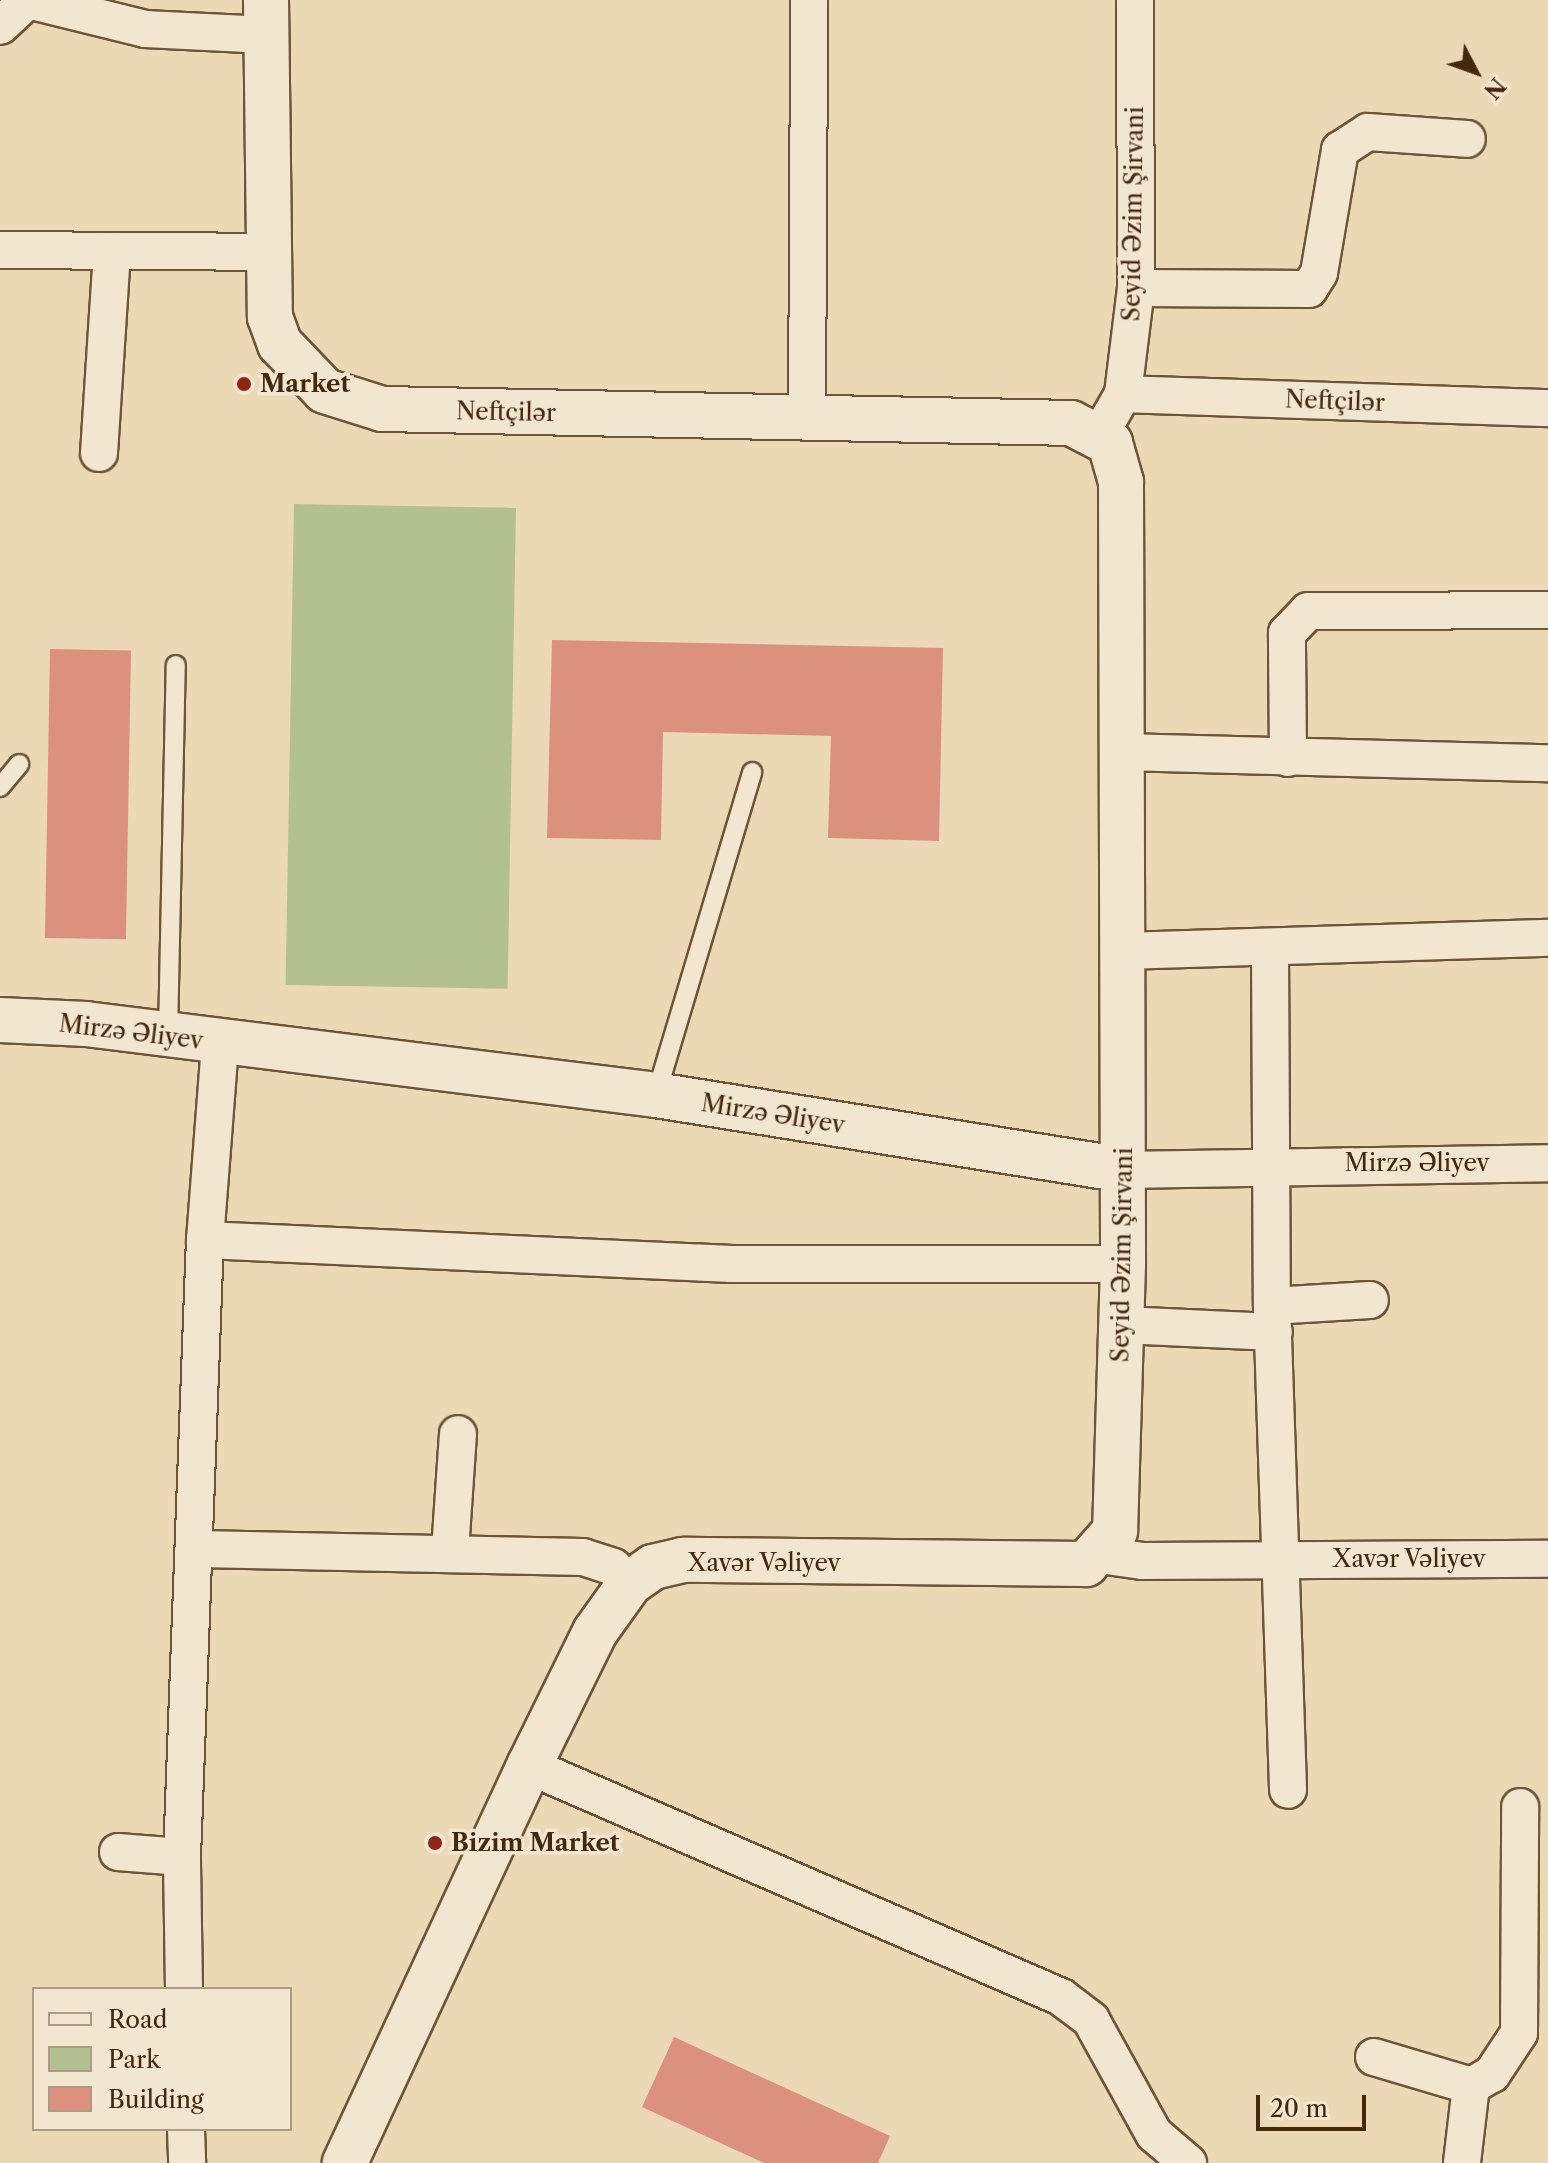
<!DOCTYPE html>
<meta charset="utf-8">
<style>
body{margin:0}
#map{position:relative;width:1548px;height:2163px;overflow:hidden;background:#ebd9b6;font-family:"Libre Caslon Text",serif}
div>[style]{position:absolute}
.green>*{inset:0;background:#b3c091;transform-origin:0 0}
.building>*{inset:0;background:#dc917f;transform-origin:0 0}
.roads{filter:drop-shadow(2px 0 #6e5537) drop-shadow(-2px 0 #6e5537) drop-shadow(0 2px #6e5537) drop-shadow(0 -2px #6e5537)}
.lane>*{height:18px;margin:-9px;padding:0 9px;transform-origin:9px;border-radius:9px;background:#f2e6d0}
.street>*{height:36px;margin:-18px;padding:0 18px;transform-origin:18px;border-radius:18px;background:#f2e6d0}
.secondary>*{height:44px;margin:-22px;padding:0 22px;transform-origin:22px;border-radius:22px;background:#f2e6d0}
.dots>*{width:22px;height:22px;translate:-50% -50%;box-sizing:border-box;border:4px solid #f2e6d0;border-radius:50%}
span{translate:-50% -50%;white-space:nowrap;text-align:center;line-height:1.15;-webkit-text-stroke:7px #f2e6d0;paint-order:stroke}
.street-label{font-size:24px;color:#44290d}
.poi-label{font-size:24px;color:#44290d;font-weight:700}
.left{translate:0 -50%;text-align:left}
.legend{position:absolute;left:32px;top:1987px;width:260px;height:144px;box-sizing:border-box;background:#f2e6d0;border:2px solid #ac9a82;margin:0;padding:10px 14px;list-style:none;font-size:24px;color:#44290d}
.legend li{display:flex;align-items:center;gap:16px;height:40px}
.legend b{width:40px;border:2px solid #ac9a82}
.north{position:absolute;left:1436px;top:32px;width:80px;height:80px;-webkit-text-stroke:6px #f2e6d0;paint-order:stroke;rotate:131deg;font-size:22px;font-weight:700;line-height:32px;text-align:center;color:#44290d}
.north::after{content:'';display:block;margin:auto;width:28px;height:36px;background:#44290d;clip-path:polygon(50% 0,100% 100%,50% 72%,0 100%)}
.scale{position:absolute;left:1256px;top:2095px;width:110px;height:36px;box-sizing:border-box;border:4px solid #44290d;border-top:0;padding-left:10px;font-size:24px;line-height:28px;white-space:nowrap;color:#44290d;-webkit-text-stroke:6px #f2e6d0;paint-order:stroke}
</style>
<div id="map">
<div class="green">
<i style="left:294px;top:504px;width:222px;height:481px;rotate:1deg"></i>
</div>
<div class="building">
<i style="clip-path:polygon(552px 640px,943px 648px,939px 841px,828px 838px,831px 736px,663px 732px,661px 840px,547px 838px)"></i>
<i style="left:50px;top:649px;width:81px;height:289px;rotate:1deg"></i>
<i style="clip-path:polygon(674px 2037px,890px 2136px,878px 2163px,764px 2163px,642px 2107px)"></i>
</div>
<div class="roads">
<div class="lane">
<i style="left:0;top:787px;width:30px;rotate:-50deg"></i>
<i style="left:168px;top:1035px;width:370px;rotate:-88.8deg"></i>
<i style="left:656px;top:1095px;width:337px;rotate:-73.4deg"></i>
</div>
<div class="street">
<i style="left:0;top:26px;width:38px;rotate:-43deg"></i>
<i style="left:28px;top:0;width:121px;rotate:13.9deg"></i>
<i style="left:145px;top:29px;width:122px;rotate:2.8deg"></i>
<i style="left:0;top:250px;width:270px;rotate:0.4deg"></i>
<i style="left:1136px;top:288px;width:173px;rotate:0.3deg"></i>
<i style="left:1309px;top:289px;width:19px;rotate:-58deg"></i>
<i style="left:1319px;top:273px;width:125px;rotate:-80.3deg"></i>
<i style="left:1340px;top:150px;width:33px;rotate:-33deg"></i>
<i style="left:1368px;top:132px;width:99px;rotate:4deg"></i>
<i style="left:1123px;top:394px;width:425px;rotate:1.9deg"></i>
<i style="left:807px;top:417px;width:417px;rotate:-89.7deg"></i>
<i style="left:1100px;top:434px;width:46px;rotate:-60.1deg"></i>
<i style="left:1123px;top:394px;width:107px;rotate:-83deg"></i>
<i style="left:1136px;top:288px;width:288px;rotate:-90.2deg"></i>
<i style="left:99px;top:453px;width:200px;rotate:-86.3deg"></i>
<i style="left:1121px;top:752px;width:427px;rotate:1.5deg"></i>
<i style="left:1288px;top:758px;width:125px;rotate:-90.5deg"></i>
<i style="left:1287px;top:633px;width:30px;rotate:-46deg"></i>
<i style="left:1308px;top:611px;width:240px;rotate:-0.2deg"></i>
<i style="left:1270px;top:949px;width:357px;rotate:89.7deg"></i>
<i style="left:1272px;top:1306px;width:484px;rotate:88.1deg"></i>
<i style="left:1125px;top:951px;width:423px;rotate:-1.8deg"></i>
<i style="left:1124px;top:1170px;width:424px;rotate:-0.9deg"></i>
<i style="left:205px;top:1240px;width:528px;rotate:2.61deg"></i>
<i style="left:732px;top:1264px;width:391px"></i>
<i style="left:1272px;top:1306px;width:98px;rotate:-3.5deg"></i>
<i style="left:1122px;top:1325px;width:152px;rotate:2.6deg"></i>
<i style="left:198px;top:1549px;width:385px;rotate:1.2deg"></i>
<i style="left:583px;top:1557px;width:32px;rotate:18deg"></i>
<i style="left:613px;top:1567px;width:23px;rotate:43deg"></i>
<i style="left:450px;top:1551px;width:117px;rotate:-86.1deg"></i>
<i style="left:1100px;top:1555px;width:42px;rotate:8.1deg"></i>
<i style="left:1142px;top:1561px;width:406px;rotate:-0.3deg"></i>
<i style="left:529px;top:1766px;width:580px;rotate:23.47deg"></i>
<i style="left:1061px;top:1997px;width:38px;rotate:37deg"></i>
<i style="left:1091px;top:2020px;width:130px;rotate:61.1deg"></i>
<i style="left:1154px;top:2134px;width:45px;rotate:40.5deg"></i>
<i style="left:118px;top:1852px;width:64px;rotate:4.5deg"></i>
<i style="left:184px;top:1989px;width:132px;rotate:-90.9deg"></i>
<i style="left:182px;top:1857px;width:617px;rotate:-87.87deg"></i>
<i style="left:205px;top:1240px;width:198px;rotate:-85.6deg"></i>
<i style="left:1374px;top:2057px;width:101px;rotate:16.6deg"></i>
<i style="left:1471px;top:2086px;width:78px;rotate:96.7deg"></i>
<i style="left:1471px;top:2086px;width:24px;rotate:-30deg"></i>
<i style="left:1492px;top:2074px;width:49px;rotate:-56.6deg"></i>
<i style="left:1519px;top:2033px;width:226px;rotate:-89.7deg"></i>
<i style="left:186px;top:2129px;width:34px;rotate:88deg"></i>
</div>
<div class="secondary">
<i style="left:266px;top:0;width:317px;rotate:89.3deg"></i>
<i style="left:270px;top:317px;width:29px;rotate:70deg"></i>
<i style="left:280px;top:344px;width:65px;rotate:46.2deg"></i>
<i style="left:325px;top:391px;width:60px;rotate:17.5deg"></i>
<i style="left:382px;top:409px;width:689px;rotate:1.16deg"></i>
<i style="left:1071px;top:423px;width:44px;rotate:27.1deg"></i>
<i style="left:1110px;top:443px;width:41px;rotate:74.2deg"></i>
<i style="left:1121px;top:482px;width:782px;rotate:89.85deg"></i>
<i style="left:1123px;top:1264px;width:267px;rotate:91.7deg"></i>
<i style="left:1115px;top:1531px;width:44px;rotate:131.3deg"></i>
<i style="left:1086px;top:1564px;width:403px;rotate:-179.4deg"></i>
<i style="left:683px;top:1560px;width:31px;rotate:167deg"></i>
<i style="left:653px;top:1567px;width:28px;rotate:145deg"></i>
<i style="left:630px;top:1583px;width:60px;rotate:125.5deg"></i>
<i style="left:595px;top:1632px;width:149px;rotate:116.2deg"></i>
<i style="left:529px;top:1766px;width:438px;rotate:114.9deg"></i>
<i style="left:0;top:1020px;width:86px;rotate:2.7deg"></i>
<i style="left:86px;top:1024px;width:574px;rotate:7.1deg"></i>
<i style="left:656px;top:1095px;width:474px;rotate:9.1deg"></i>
</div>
</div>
<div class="dots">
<i style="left:244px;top:384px;background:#8f2418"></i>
<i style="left:435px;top:1843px;background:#8f2418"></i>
</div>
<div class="street-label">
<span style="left:1133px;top:214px;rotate:-89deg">Seyid Əzim Şirvani</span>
<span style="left:1335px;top:401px;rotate:2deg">Neftçilər</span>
<span style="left:506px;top:412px;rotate:1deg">Neftçilər</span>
<span style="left:131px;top:1032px;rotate:7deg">Mirzə Əliyev</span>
<span style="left:773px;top:1114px;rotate:9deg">Mirzə Əliyev</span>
<span style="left:1417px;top:1163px">Mirzə Əliyev</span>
<span style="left:1122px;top:1255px;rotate:-89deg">Seyid Əzim Şirvani</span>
<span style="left:1409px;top:1559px">Xavər Vəliyev</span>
<span style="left:764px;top:1563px">Xavər Vəliyev</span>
</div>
<div class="poi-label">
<span class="left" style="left:260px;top:384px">Market</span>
<span class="left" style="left:451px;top:1843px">Bizim Market</span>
</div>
<ul class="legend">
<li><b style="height:10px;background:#f2e6d0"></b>Road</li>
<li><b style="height:22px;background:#b3c091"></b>Park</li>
<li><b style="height:22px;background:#dc917f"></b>Building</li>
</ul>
<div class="north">N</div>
<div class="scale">20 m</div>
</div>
